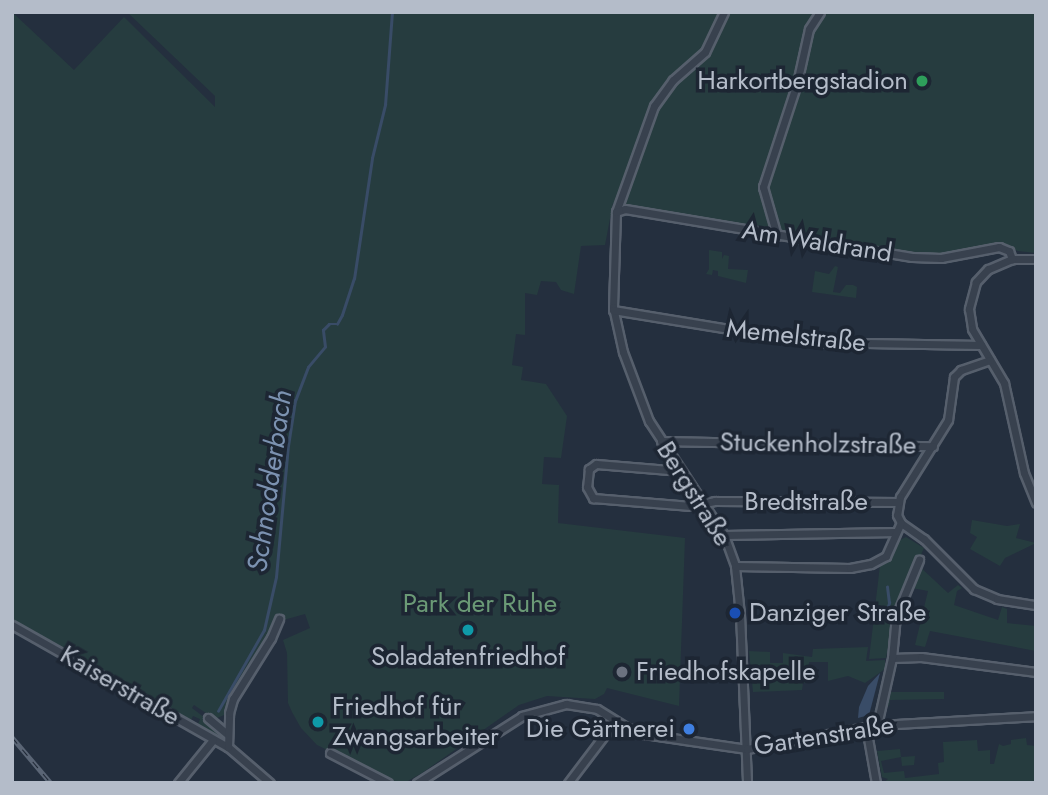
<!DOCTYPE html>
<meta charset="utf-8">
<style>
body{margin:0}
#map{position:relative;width:1048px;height:795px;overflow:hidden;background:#242f3e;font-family:Jost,sans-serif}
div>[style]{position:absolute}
.green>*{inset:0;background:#263c3f}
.water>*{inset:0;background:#394c67}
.stream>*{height:2.5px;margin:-1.25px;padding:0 1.25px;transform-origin:1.25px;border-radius:1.25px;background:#394c67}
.roads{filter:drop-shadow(2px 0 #565f6c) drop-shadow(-2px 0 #565f6c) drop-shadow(0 2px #565f6c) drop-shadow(0 -2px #565f6c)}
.minor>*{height:7px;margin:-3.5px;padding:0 3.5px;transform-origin:3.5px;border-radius:3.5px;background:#38414e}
.rail>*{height:5px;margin-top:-2.5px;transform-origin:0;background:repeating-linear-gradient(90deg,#1d2633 0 8px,#5a6575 0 16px);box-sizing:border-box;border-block:2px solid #5a6575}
.dots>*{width:19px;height:19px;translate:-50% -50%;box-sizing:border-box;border:4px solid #1d2633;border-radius:50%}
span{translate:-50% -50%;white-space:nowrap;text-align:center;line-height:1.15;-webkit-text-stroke:7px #1d2633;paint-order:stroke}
.poi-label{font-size:26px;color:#b4bcc9}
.right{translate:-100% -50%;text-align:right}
.left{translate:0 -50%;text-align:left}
.street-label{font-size:26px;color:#b4bcc9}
.park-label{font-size:26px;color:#6b9a76}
.water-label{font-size:28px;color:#7c92b1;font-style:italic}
.frame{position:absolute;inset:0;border:14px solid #b4bcc9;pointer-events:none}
</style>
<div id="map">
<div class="green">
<i style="clip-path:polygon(12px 12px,74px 70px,124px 17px,215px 107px,215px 96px,127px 12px,1035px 12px,1036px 253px,1018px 251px,1000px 244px,941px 255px,912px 254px,613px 203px,605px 245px,581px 246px,574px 294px,561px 290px,556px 282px,541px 281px,537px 295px,525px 293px,525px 335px,516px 334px,512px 365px,523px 367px,521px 380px,546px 384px,567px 416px,561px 458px,544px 457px,542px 484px,559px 485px,558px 523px,685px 538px,679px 706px,607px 688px,604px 694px,595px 699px,547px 696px,519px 705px,422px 773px,404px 783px,395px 783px,317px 745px,301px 728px,292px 712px,288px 703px,287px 653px,283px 640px,310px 628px,305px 614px,280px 621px,271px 628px,241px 676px,224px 715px,215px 719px,194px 705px,192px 708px,217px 727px,221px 732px,219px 736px,198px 724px,200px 719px,193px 716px,191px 720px,12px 619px)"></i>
<i style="clip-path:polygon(709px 250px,722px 252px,722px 259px,724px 255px,729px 256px,728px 269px,748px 270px,746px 283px,718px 276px,718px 271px,713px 270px,712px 275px,706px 274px,709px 269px)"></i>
<i style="clip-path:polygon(835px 266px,838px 267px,833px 292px,840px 293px,846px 285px,853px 285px,857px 287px,856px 298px,812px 292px,815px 271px,829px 274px)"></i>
<i style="clip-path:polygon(972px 520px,1007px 526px,1020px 524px,1016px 538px,1036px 543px,1005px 558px,1000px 566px,970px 549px,977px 537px,970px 533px)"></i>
<i style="clip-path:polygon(906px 537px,924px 548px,894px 615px,886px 658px,869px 659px,880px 565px,892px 556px,898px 541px)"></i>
<i style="clip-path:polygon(919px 566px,948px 593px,958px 585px,962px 588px,957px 591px,954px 605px,998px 620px,1002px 607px,1007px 609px,1007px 623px,1036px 626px,1036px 651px,930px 631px,925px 647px,915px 645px,928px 591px,912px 588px)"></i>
<i style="clip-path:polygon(868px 647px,866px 661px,885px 660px,885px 669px,865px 683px,848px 676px,828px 681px,828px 662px,809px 662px,808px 683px,803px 683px,802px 690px,753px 692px,749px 651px,770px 652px,770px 663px,783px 663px,783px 653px,812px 657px,813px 649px)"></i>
<i style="clip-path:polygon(886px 692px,944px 692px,944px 699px,890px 700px,889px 706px,884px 705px)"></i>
<i style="clip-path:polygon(1026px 738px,1027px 745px,1036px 746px,1036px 783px,883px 783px,888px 779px,882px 777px,877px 751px,900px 749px,901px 757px,915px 756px,914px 765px,902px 766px,901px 757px,881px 761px,884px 773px,904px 771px,905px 778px,939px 774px,938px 763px,944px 762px,943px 742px,977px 740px,978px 751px,990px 750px,990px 764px,994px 764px,999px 744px,1003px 746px,1011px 744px,1011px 740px)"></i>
</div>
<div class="water">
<i style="clip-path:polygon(880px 673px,869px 715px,858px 718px,859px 707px,868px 686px)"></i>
</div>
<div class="stream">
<i style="left:885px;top:617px;width:15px;rotate:-74deg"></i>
<i style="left:889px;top:603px;width:16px;rotate:-97deg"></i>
<i style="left:218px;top:711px;width:93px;rotate:-60.4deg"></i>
<i style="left:264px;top:630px;width:54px;rotate:-77.2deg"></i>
<i style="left:276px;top:577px;width:132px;rotate:-84.8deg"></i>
<i style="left:288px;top:446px;width:46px;rotate:-81.2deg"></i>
<i style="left:295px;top:401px;width:36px;rotate:-69deg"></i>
<i style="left:308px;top:367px;width:26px;rotate:-50deg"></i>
<i style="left:325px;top:347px;width:17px;rotate:-97deg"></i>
<i style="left:323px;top:330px;width:8px;rotate:-45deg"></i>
<i style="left:329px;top:324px;width:8px"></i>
<i style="left:337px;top:324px;width:10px;rotate:-61deg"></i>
<i style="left:342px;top:315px;width:38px;rotate:-72deg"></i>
<i style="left:354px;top:279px;width:122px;rotate:-81.5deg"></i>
<i style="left:372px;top:158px;width:55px;rotate:-76.2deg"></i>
<i style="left:385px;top:105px;width:93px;rotate:-85.7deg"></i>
</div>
<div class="roads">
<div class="minor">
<i style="left:724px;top:12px;width:44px;rotate:115.4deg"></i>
<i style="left:705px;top:52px;width:43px;rotate:138.8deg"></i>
<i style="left:673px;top:80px;width:32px;rotate:126deg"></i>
<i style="left:654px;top:106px;width:113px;rotate:109.7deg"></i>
<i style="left:616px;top:212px;width:95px;rotate:91.8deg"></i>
<i style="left:613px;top:307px;width:46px;rotate:77.5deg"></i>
<i style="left:623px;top:352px;width:74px;rotate:69.4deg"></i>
<i style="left:649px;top:421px;width:136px;rotate:56.7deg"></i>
<i style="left:724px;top:535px;width:33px;rotate:70deg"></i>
<i style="left:735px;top:566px;width:48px;rotate:84.1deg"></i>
<i style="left:740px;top:614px;width:169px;rotate:87.6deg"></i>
<i style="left:616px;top:212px;width:9px;rotate:-18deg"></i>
<i style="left:625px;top:209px;width:291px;rotate:9.5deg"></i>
<i style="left:912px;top:257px;width:29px;rotate:2deg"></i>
<i style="left:941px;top:258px;width:59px;rotate:-10.7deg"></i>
<i style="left:999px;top:247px;width:11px;rotate:22deg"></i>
<i style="left:1009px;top:251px;width:9px;rotate:69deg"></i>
<i style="left:777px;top:236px;width:51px;rotate:-105.9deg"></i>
<i style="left:763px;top:187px;width:109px;rotate:-71.9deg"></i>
<i style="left:797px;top:83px;width:55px;rotate:-77.5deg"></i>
<i style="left:809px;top:29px;width:20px;rotate:-57deg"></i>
<i style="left:1036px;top:259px;width:24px;rotate:180deg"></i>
<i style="left:1012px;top:259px;width:26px;rotate:157deg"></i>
<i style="left:988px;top:269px;width:18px;rotate:133deg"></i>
<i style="left:976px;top:282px;width:28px;rotate:105deg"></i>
<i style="left:969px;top:309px;width:20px;rotate:81deg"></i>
<i style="left:972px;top:329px;width:63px;rotate:59.3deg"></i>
<i style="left:1004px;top:383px;width:92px;rotate:77.5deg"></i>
<i style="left:1024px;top:473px;width:32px;rotate:68deg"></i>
<i style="left:613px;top:310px;width:199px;rotate:9.3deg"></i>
<i style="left:809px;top:342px;width:172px;rotate:1deg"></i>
<i style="left:990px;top:360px;width:31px;rotate:161deg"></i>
<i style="left:961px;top:370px;width:10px;rotate:135deg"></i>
<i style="left:954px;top:377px;width:43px;rotate:97.9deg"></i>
<i style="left:948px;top:420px;width:91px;rotate:121.9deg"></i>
<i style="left:900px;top:497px;width:18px;rotate:99deg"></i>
<i style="left:897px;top:515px;width:9px;rotate:63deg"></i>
<i style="left:901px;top:523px;width:28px;rotate:35deg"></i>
<i style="left:924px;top:539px;width:71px;rotate:45deg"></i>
<i style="left:974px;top:589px;width:25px;rotate:23deg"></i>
<i style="left:997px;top:599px;width:39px;rotate:9deg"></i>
<i style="left:661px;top:441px;width:272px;rotate:1.1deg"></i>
<i style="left:681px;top:471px;width:85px;rotate:-175.3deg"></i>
<i style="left:596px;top:464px;width:9px;rotate:144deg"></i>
<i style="left:589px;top:469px;width:18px;rotate:96deg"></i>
<i style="left:587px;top:487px;width:13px;rotate:61deg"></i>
<i style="left:593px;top:498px;width:98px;rotate:4.7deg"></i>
<i style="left:691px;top:506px;width:25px;rotate:-12deg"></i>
<i style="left:715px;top:501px;width:184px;rotate:0.3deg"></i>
<i style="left:724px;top:535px;width:172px;rotate:-1deg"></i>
<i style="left:735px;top:566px;width:115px;rotate:1deg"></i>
<i style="left:850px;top:568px;width:21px;rotate:-11deg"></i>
<i style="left:871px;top:564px;width:17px;rotate:-28deg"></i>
<i style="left:886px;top:556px;width:36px;rotate:-66deg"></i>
<i style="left:12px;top:625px;width:248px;rotate:29.5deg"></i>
<i style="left:228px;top:747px;width:55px;rotate:40.6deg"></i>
<i style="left:892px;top:658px;width:29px;rotate:-2deg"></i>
<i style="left:921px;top:657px;width:116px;rotate:7.4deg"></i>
<i style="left:208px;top:718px;width:25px;rotate:40deg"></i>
<i style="left:877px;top:725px;width:69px;rotate:-77.4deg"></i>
<i style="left:892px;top:658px;width:42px;rotate:-84.6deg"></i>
<i style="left:896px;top:616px;width:61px;rotate:-67.7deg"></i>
<i style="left:866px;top:727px;width:57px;rotate:79.9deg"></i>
<i style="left:228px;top:747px;width:34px;rotate:-88deg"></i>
<i style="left:229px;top:713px;width:15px;rotate:-74deg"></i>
<i style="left:233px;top:699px;width:72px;rotate:-58.1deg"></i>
<i style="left:271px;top:638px;width:21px;rotate:-67deg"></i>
<i style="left:330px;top:753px;width:65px;rotate:27.3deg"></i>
<i style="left:178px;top:783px;width:55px;rotate:-50.9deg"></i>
<i style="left:417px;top:783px;width:125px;rotate:-32.5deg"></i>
<i style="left:522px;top:716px;width:46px;rotate:-15.3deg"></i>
<i style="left:566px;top:704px;width:31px;rotate:9deg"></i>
<i style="left:597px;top:709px;width:36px;rotate:32deg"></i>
<i style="left:628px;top:728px;width:17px;rotate:21deg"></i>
<i style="left:644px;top:734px;width:104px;rotate:8.3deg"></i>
<i style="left:747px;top:749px;width:132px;rotate:-10.5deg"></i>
<i style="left:877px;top:725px;width:159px;rotate:-3.2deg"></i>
<i style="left:568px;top:783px;width:78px;rotate:-52.8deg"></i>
</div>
</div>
<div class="rail">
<i style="left:12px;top:737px;width:60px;rotate:49.7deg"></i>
</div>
<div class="dots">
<i style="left:922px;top:81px;background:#2e9e5b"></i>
<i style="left:735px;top:613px;background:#1a4fb4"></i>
<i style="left:468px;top:630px;background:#0f9aa8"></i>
<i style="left:622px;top:672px;background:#6b7280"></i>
<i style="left:318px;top:722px;background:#0f9aa8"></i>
<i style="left:689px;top:729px;background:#3f7fe0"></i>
</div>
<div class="poi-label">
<span class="right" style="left:908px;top:81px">Harkortbergstadion</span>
<span class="left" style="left:749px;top:613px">Danziger Straße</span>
<span style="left:468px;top:657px">Soladatenfriedhof</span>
<span class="left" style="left:636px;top:672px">Friedhofskapelle</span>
<span class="left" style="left:332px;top:722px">Friedhof für<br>Zwangsarbeiter</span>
<span class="right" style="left:675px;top:729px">Die Gärtnerei</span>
</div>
<div class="street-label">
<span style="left:817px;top:242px;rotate:9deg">Am Waldrand</span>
<span style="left:796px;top:336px;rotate:6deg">Memelstraße</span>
<span style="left:818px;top:444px;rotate:1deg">Stuckenholzstraße</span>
<span style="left:694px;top:494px;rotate:58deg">Bergstraße</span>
<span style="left:806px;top:502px">Bredtstraße</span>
<span style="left:120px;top:686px;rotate:30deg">Kaiserstraße</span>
<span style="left:824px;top:736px;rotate:-9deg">Gartenstraße</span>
</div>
<div class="park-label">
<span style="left:480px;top:604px">Park der Ruhe</span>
</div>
<div class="water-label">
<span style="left:270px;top:481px;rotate:-82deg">Schnodderbach</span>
</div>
<div class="frame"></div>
</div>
